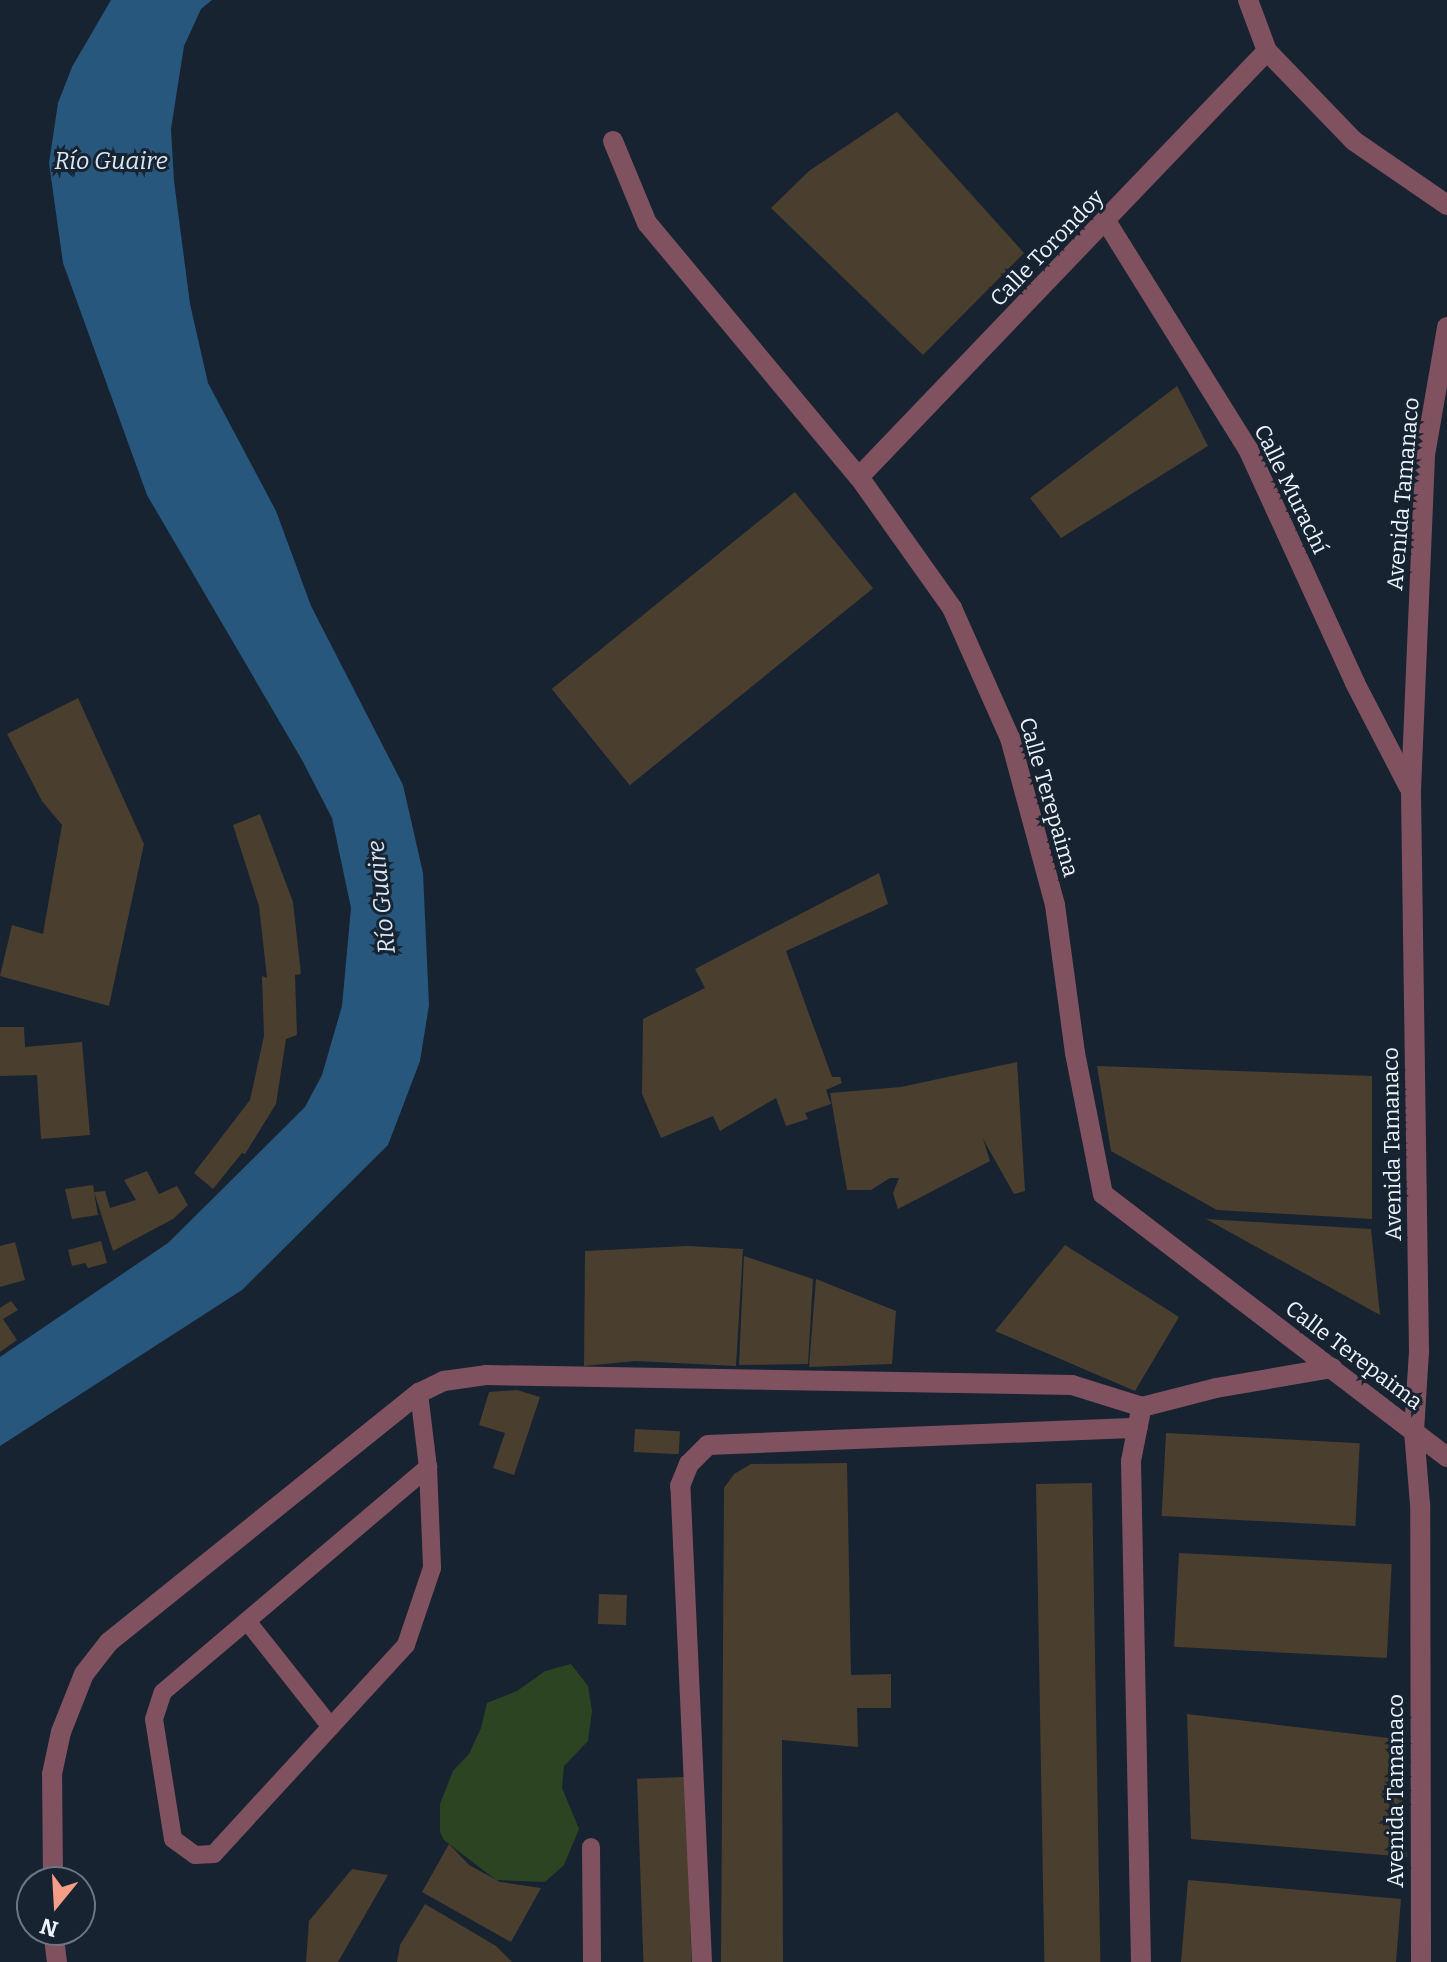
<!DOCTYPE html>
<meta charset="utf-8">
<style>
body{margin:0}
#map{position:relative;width:1447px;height:1962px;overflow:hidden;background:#172330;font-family:Bitter,serif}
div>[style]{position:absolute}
.green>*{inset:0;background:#2d4422}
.water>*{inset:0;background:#28577e}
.building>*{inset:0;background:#4a3e2f;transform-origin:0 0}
.service>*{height:18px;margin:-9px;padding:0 9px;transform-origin:9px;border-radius:9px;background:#80525f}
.minor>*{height:20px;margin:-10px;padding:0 10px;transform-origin:10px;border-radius:10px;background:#80525f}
span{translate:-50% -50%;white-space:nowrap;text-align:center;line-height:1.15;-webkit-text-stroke:6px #172330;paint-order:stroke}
.street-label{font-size:22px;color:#ebf3fc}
.water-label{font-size:24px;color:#d9e6f3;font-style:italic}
.north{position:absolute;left:16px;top:1866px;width:80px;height:80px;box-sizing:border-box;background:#172330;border:2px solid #6c7682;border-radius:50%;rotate:198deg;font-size:22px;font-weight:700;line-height:32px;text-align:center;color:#ebf3fc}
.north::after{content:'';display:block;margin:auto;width:28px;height:36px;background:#f49e87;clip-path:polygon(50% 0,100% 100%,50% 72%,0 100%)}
</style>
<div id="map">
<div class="green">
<i style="clip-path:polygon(571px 1664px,588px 1686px,592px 1711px,588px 1741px,564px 1766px,562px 1788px,579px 1829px,564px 1865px,545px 1882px,496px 1880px,444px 1840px,440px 1832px,440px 1804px,453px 1771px,469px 1754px,481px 1728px,487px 1703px,517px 1691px,545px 1671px)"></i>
</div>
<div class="water">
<i style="clip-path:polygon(111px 0,212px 0,201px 9px,184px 46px,171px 129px,174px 181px,190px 304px,208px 383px,276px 511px,311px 606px,403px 785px,423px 873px,429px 1005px,420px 1061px,388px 1145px,242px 1290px,0 1446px,0 1357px,168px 1243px,305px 1107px,322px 1075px,342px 1006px,351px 908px,332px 818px,302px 760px,147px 495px,63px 263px,49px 163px,58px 103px,72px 67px)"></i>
</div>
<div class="building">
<i style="clip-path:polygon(897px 112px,1024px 253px,923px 355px,771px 208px,809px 171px)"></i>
<i style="clip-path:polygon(1177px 386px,1208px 446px,1061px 538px,1030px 498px)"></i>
<i style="left:795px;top:492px;width:124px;height:313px;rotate:51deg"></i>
<i style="clip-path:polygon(78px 698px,144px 844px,109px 1006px,0 976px,12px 925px,43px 934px,62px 825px,42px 801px,7px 734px)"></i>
<i style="clip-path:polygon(260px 814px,293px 902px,301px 974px,295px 975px,297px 1035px,286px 1039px,276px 1104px,245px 1154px,242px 1153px,213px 1189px,194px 1173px,250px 1100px,264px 1036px,262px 976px,267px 978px,259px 906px,233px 825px)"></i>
<i style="clip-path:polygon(879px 873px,888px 904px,786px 951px,832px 1077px,840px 1077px,842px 1083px,826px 1090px,831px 1104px,805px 1113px,808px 1119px,786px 1126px,776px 1098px,720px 1131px,713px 1116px,661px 1138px,642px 1094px,643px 1019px,705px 988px,695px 969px)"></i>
<i style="clip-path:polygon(0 1027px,24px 1027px,25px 1047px,82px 1042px,90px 1135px,41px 1139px,37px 1075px,0 1076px)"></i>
<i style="clip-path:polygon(1017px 1062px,1025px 1191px,1014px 1194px,983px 1139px,990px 1161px,898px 1209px,893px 1193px,899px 1178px,890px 1178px,871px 1190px,847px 1190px,830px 1093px,901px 1087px)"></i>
<i style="clip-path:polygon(1097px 1066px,1372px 1076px,1372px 1219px,1217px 1210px,1111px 1151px)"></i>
<i style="clip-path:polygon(147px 1171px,159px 1194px,177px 1186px,188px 1205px,173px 1219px,113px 1251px,94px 1192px,98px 1215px,72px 1219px,65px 1189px,93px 1185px,94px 1192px,105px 1191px,110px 1208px,136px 1200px,124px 1180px)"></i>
<i style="clip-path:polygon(1206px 1219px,1371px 1229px,1380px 1315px)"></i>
<i style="clip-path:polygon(101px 1241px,107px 1263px,88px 1268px,85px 1263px,72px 1266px,68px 1250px)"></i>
<i style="clip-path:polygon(15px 1242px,25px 1280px,0 1287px,0 1246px)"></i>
<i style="clip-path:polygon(1065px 1245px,1179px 1317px,1135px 1391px,995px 1331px)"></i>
<i style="clip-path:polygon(687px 1246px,743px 1249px,736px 1366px,635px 1361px,584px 1366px,585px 1251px)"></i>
<i style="clip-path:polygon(744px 1256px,813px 1279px,808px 1364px,739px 1365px)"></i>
<i style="clip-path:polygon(816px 1279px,896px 1311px,892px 1364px,809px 1367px)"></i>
<i style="clip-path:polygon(11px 1301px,18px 1310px,3px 1319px,17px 1340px,0 1352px,0 1308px)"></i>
<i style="clip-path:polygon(517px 1390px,540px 1397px,514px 1475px,493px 1468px,505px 1433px,479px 1425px,489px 1392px)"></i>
<i style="left:635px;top:1429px;width:45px;height:23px;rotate:3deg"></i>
<i style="left:1166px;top:1433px;width:194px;height:83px;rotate:3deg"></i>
<i style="clip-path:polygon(847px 1463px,851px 1675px,891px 1674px,891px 1708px,857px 1708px,858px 1747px,782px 1740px,783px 1962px,721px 1962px,724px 1488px,734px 1474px,751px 1464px)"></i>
<i style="left:1092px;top:1483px;width:479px;height:56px;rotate:89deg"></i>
<i style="left:1179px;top:1553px;width:213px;height:94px;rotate:3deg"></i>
<i style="left:599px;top:1594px;width:28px;height:30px;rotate:2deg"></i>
<i style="clip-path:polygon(1187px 1714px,1397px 1739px,1407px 1857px,1191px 1839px)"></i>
<i style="left:685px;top:1777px;width:185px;height:48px;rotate:88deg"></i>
<i style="clip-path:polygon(449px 1844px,469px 1865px,500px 1882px,541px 1888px,511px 1942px,422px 1892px)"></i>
<i style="clip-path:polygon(352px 1869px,388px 1875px,338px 1962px,306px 1962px,309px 1921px)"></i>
<i style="clip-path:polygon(1188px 1880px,1401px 1899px,1396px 1962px,1181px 1962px)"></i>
<i style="clip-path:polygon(425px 1904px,496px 1946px,512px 1962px,397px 1962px,400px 1945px)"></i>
</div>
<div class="service">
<i style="left:419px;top:1393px;width:75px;rotate:83.1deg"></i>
<i style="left:428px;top:1467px;width:101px;rotate:87.7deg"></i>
<i style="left:432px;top:1568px;width:81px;rotate:108.7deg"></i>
<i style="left:406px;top:1645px;width:284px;rotate:132.6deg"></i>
<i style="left:214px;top:1854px;width:19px;rotate:177deg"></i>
<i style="left:195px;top:1855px;width:27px;rotate:-144deg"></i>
<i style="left:173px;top:1839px;width:121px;rotate:-99deg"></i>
<i style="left:154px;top:1719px;width:28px;rotate:-72deg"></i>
<i style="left:163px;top:1692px;width:348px;rotate:-40.3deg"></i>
<i style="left:247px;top:1621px;width:135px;rotate:51.6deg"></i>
<i style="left:591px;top:1847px;width:115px;rotate:89.5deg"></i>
</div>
<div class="minor">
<i style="left:1248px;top:0;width:54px;rotate:69.6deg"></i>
<i style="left:1267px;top:51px;width:125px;rotate:46deg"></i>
<i style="left:1354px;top:141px;width:113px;rotate:34.5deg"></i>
<i style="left:613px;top:141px;width:89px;rotate:67.5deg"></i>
<i style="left:647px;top:223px;width:331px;rotate:50.2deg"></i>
<i style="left:859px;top:477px;width:161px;rotate:54.6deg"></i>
<i style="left:952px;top:608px;width:142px;rotate:66deg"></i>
<i style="left:1010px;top:738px;width:173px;rotate:74.9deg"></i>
<i style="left:1055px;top:905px;width:149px;rotate:82.3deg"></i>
<i style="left:1075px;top:1053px;width:144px;rotate:78.8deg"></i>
<i style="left:1103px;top:1194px;width:433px;rotate:37.4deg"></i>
<i style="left:1106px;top:221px;width:269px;rotate:58.1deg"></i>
<i style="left:1248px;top:449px;width:257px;rotate:65.4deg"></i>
<i style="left:1355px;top:683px;width:117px;rotate:62.6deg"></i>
<i style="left:859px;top:477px;width:590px;rotate:-46.24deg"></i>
<i style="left:1140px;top:1415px;width:47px;rotate:101.1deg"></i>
<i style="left:1131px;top:1461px;width:501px;rotate:88.86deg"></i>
<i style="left:53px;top:1882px;width:108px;rotate:-90.5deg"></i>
<i style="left:52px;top:1774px;width:43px;rotate:-77.9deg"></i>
<i style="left:61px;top:1732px;width:62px;rotate:-68.4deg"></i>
<i style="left:84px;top:1674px;width:41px;rotate:-52deg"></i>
<i style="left:109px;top:1642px;width:398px;rotate:-38.8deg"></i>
<i style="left:419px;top:1393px;width:28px;rotate:-26deg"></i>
<i style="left:444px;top:1381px;width:42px;rotate:-8.1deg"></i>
<i style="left:486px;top:1375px;width:586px;rotate:0.98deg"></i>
<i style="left:1072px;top:1385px;width:73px;rotate:17.4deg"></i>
<i style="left:1142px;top:1407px;width:76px;rotate:-14.4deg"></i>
<i style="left:1216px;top:1388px;width:118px;rotate:-9.8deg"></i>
<i style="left:53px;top:1930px;width:32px;rotate:83deg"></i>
<i style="left:702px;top:1962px;width:477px;rotate:-92.6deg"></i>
<i style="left:680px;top:1486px;width:24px;rotate:-68deg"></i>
<i style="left:689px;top:1464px;width:27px;rotate:-45deg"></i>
<i style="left:708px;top:1445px;width:430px;rotate:-2.3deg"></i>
<i style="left:1421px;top:1962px;width:458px;rotate:-90.1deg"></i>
<i style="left:1420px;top:1504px;width:73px;rotate:-94.7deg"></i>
<i style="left:1414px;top:1431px;width:79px;rotate:-86.4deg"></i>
<i style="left:1419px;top:1352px;width:562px;rotate:-90.82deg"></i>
<i style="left:1411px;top:790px;width:335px;rotate:-87.6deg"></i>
<i style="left:1425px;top:455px;width:130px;rotate:-80.2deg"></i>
</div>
<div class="street-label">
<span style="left:1047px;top:248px;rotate:-46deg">Calle Torondoy</span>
<span style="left:1291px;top:489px;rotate:64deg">Calle Murachí</span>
<span style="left:1403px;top:494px;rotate:-85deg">Avenida Tamanaco</span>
<span style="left:1049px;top:797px;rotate:74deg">Calle Terepaima</span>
<span style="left:1392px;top:1144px;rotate:-91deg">Avenida Tamanaco</span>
<span style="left:1354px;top:1355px;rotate:37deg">Calle Terepaima</span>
<span style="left:1396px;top:1791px;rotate:-90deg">Avenida Tamanaco</span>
</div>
<div class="water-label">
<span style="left:111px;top:162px">Río Guaire</span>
<span style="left:382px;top:897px;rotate:-96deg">Río Guaire</span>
</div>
<div class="north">N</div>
</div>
